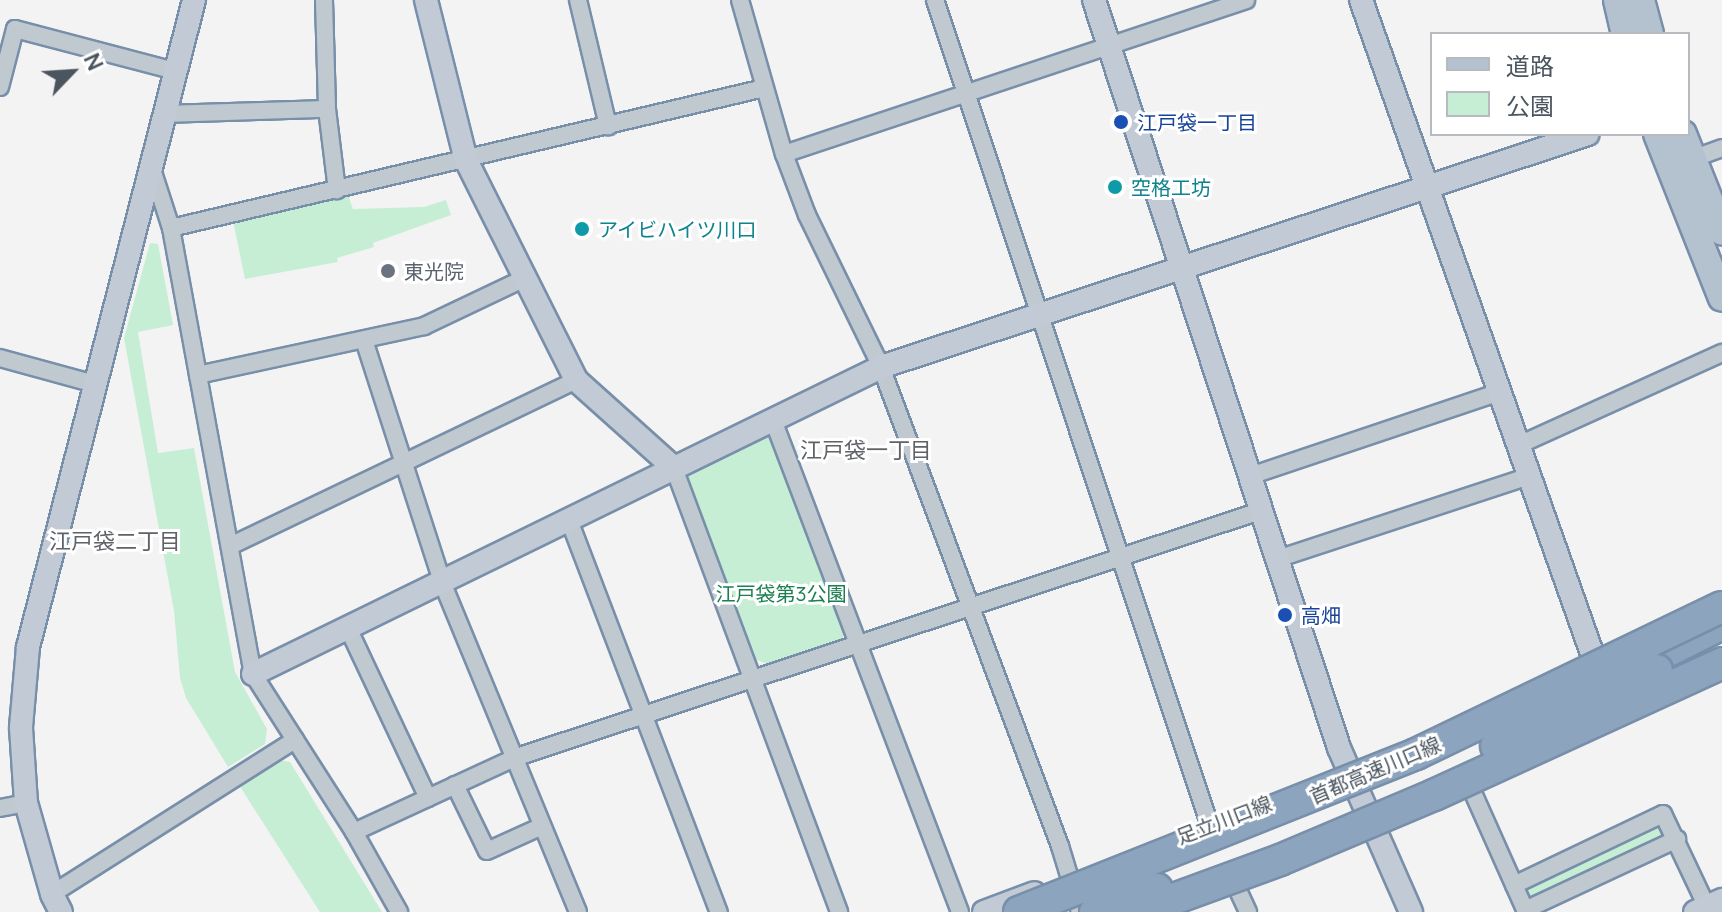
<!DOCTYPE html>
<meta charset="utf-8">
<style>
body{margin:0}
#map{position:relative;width:1722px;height:912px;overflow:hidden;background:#f4f3f3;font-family:Manrope,"Noto Sans JP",sans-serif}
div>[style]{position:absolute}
.green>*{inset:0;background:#c5eed5}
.roads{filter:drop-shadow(2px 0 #788faa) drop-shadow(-2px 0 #788faa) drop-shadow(0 2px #788faa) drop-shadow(0 -2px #788faa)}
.street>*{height:16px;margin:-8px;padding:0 8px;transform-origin:8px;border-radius:8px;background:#c1c9d0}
.secondary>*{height:22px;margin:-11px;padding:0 11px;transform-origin:11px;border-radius:11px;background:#c1cad5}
.primary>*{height:26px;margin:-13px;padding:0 13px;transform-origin:13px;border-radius:13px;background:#b4c1cf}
.highway>*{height:30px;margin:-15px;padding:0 15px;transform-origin:15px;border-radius:15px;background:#8da4be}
.bridges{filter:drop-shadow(2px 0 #788faa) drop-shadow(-2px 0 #788faa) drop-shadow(0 2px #788faa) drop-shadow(0 -2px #788faa)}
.highway-bridge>*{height:30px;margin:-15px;padding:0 15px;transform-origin:15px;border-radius:15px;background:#8da4be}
.dots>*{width:22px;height:22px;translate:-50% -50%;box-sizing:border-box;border:4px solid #fff;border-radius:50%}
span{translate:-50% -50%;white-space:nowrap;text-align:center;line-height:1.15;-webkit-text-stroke:6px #fff;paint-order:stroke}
.transit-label{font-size:20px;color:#164399}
.left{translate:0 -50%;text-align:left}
.culture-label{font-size:20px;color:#0d838f}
.worship-label{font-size:20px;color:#5b616d}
.park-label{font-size:20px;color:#1c7f4f}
.street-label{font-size:20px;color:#4b555f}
.neighbourhood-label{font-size:22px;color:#5f6267}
.legend{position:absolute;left:1430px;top:32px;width:260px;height:104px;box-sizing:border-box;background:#fff;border:2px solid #b7bbbf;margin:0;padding:10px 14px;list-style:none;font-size:24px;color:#4b555f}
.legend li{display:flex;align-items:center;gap:16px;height:40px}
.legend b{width:40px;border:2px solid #b7bbbf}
.north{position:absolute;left:32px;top:32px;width:80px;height:80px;-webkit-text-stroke:6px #fff;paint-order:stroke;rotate:65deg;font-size:22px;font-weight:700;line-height:32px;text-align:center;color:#4b555f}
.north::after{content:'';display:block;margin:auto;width:28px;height:36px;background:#4b555f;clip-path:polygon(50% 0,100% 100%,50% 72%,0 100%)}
</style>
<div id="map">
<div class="green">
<i style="clip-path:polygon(348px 195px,353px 209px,424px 207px,446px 200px,451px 215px,373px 243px,374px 247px,337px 258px,338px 262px,245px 279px,233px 221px)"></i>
<i style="clip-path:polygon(150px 243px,158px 244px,173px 325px,138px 332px,158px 453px,194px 448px,235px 672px,267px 729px,265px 744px,228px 767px,186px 698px,180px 678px,174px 611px,124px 338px)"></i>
<i style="clip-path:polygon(763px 435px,773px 439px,846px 630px,842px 639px,769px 665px,755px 659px,687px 480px,692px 469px)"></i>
<i style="clip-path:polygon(279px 760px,290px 762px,382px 912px,320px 912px,239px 785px)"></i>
<i style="clip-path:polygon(1661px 821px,1668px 838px,1527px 899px,1524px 886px)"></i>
</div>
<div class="roads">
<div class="street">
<i style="left:324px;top:0;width:109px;rotate:88.4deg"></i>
<i style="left:327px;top:109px;width:82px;rotate:83deg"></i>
<i style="left:578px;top:0;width:130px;rotate:76.6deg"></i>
<i style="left:740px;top:0;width:160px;rotate:74.1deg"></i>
<i style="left:784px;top:154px;width:65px;rotate:69.3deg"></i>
<i style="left:807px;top:215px;width:169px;rotate:64deg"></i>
<i style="left:881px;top:367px;width:511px;rotate:69.51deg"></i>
<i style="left:1060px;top:846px;width:69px;rotate:73.1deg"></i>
<i style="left:935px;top:0;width:871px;rotate:71.59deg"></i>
<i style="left:0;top:87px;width:60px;rotate:-75.5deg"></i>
<i style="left:15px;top:29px;width:165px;rotate:14.7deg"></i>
<i style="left:164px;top:114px;width:163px;rotate:-1.8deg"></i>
<i style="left:784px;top:154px;width:487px;rotate:-18.4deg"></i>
<i style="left:1692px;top:159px;width:32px;rotate:-20deg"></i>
<i style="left:151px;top:166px;width:65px;rotate:72.1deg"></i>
<i style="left:171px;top:228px;width:453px;rotate:79.6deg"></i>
<i style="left:253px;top:674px;width:188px;rotate:57.4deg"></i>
<i style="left:354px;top:832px;width:92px;rotate:60.6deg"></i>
<i style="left:171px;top:228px;width:609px;rotate:-13.28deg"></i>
<i style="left:364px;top:340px;width:254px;rotate:72.1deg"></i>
<i style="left:442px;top:582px;width:357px;rotate:67.6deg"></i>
<i style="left:0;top:358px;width:98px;rotate:15.3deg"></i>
<i style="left:198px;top:375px;width:231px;rotate:-12.2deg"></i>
<i style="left:424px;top:326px;width:112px;rotate:-25.4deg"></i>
<i style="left:773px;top:420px;width:526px;rotate:69.19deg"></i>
<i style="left:1519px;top:445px;width:223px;rotate:-24.4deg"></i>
<i style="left:674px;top:468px;width:474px;rotate:69.6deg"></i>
<i style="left:1250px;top:476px;width:264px;rotate:-18.6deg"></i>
<i style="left:569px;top:520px;width:420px;rotate:69.1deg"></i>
<i style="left:230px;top:546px;width:384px;rotate:-25.6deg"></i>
<i style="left:1277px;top:559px;width:265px;rotate:-18.2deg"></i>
<i style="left:348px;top:628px;width:188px;rotate:64.8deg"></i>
<i style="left:455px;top:785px;width:73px;rotate:64.1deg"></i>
<i style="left:487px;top:851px;width:60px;rotate:-24.4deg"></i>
<i style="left:1470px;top:786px;width:138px;rotate:66deg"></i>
<i style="left:0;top:808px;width:26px;rotate:-11deg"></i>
<i style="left:354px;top:832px;width:176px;rotate:-24.8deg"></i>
<i style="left:514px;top:758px;width:786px;rotate:-18.32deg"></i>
<i style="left:1514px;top:885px;width:165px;rotate:-25.5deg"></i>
<i style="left:1663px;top:814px;width:103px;rotate:64.7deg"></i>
<i style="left:1236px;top:886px;width:29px;rotate:65deg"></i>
<i style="left:52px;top:894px;width:288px;rotate:-32.4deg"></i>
<i style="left:1525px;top:910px;width:168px;rotate:-25deg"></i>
</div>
<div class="secondary">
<i style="left:426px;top:0;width:165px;rotate:76deg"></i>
<i style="left:466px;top:160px;width:246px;rotate:63.4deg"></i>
<i style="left:576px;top:380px;width:132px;rotate:41.9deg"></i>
<i style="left:1094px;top:0;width:787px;rotate:71.86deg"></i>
<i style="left:1339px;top:748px;width:179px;rotate:66.3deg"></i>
<i style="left:1361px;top:0;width:699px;rotate:70.53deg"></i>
<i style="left:253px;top:674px;width:699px;rotate:-26.05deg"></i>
<i style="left:881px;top:367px;width:744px;rotate:-18.24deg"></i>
<i style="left:61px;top:912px;width:20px;rotate:-117deg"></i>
<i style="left:52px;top:894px;width:95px;rotate:-105.9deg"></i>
<i style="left:26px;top:803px;width:76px;rotate:-93.8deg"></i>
<i style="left:21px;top:727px;width:80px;rotate:-85deg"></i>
<i style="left:28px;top:647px;width:668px;rotate:-75.61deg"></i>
<i style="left:984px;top:912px;width:54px;rotate:-20.4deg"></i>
<i style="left:1695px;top:912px;width:30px;rotate:-24deg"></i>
</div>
<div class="primary">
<i style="left:1617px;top:0;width:35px;rotate:77deg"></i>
<i style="left:1641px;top:0;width:35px;rotate:75deg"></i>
<i style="left:1657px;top:134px;width:176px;rotate:68.4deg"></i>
<i style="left:1683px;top:134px;width:105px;rotate:68.3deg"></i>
</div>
<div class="highway">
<i style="left:1652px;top:659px;width:78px;rotate:-26.6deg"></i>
</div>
</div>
<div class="bridges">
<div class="highway-bridge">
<i style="left:1496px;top:746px;width:178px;rotate:-25.3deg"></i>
<i style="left:1019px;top:912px;width:427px;rotate:-21.7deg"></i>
<i style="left:1416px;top:754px;width:339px;rotate:-25.7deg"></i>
<i style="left:1095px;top:912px;width:66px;rotate:-20.4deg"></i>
<i style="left:1138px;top:912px;width:151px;rotate:-20.1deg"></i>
<i style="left:1280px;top:860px;width:167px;rotate:-22.9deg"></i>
<i style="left:1434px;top:795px;width:317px;rotate:-24.6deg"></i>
</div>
</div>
<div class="dots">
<i style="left:1121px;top:122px;background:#1a4fb4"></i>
<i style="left:1115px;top:187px;background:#0f9aa8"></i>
<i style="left:582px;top:229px;background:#0f9aa8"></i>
<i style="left:388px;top:271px;background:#6b7280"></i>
<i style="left:1285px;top:615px;background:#1a4fb4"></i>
</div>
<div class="transit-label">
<span class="left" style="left:1137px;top:122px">江戸袋一丁目</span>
<span class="left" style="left:1301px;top:615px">高畑</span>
</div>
<div class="culture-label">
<span class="left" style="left:1131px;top:187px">空格工坊</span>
<span class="left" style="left:598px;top:229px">アイビハイツ川口</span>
</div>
<div class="worship-label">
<span class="left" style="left:404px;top:271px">東光院</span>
</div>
<div class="park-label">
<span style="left:781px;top:593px">江戸袋第3公園</span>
</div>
<div class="street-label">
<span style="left:1375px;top:770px;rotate:-23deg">首都高速川口線</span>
<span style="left:1224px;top:820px;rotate:-21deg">足立川口線</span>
</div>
<div class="neighbourhood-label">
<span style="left:866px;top:451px">江戸袋一丁目</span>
<span style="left:115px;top:542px">江戸袋二丁目</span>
</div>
<ul class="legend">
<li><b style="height:10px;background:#b4c1cf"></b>道路</li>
<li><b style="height:22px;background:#c5eed5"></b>公園</li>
</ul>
<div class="north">N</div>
</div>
